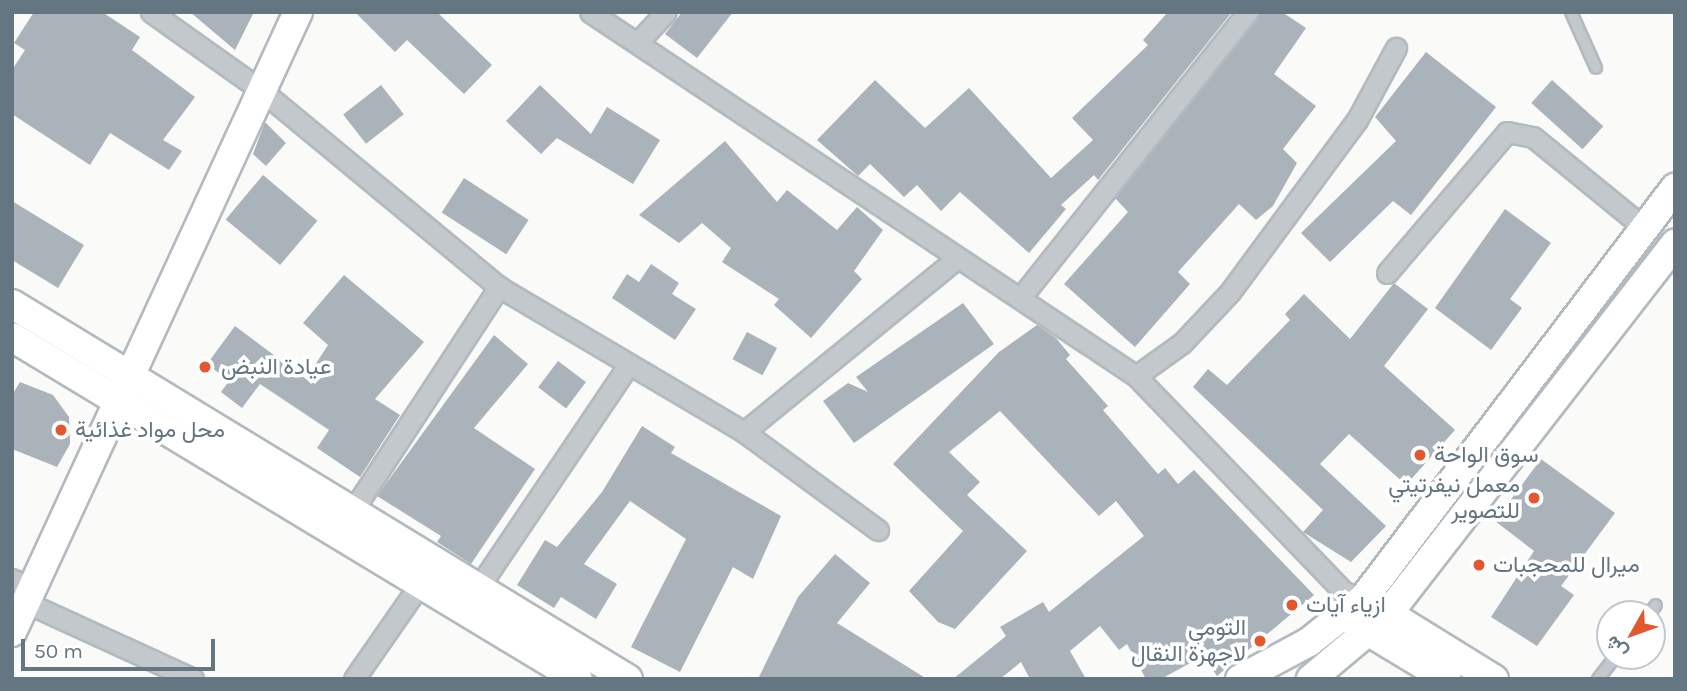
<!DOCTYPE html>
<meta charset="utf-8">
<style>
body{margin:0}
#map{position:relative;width:1687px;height:691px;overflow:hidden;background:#fafaf8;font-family:Karla,Vazirmatn,sans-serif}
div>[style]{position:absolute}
.building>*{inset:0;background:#aab3b9;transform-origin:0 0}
.roads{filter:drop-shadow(2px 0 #b3babf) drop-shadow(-2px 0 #b3babf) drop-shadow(0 2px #b3babf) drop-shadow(0 -2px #b3babf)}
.lane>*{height:10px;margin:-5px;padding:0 5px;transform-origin:5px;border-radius:5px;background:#c3c8cc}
.street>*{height:19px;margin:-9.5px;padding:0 9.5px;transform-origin:9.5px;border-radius:9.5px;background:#c3c8cc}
.secondary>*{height:28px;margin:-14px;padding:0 14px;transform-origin:14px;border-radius:14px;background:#fff}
.dots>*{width:19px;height:19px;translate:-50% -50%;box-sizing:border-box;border:4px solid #fff;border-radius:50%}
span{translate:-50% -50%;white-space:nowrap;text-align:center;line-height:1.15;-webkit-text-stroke:7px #fff;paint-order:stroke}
.poi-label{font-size:23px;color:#657683}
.left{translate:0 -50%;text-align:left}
.right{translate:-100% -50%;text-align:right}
.frame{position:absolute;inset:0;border:14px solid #657683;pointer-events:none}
.north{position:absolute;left:1596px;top:600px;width:70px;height:70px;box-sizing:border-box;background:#fff;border:2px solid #c1c8cd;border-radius:50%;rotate:230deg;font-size:19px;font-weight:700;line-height:28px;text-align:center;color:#657683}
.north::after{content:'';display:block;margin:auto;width:24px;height:32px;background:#e4572e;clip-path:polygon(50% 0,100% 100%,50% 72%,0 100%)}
.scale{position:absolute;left:21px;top:639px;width:194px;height:32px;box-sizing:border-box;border:4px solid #657683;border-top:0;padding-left:9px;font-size:21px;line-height:24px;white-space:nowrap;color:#657683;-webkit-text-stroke:5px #fff;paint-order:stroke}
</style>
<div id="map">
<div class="building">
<i style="clip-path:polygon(34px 12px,102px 12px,140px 37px,132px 50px,195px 97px,163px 140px,182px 151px,169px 170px,110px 133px,90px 165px,12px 114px,12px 70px,25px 50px,14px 43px)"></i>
<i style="clip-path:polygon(190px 12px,254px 12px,235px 50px)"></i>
<i style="clip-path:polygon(355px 12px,437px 12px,492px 65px,464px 94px,407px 40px,395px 52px)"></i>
<i style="clip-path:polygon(682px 12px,733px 12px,697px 58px,665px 34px)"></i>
<i style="clip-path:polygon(1168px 12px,1232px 12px,1098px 180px,1094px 175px,1061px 205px,1066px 209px,1029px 253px,960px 192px,941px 211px,917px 185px,904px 197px,870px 164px,858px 176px,817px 140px,875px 80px,925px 128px,969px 88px,1051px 178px,1093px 140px,1072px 118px,1148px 45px,1143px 40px)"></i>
<i style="clip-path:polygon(1260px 12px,1282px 12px,1306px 28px,1274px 74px,1316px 106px,1283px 149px,1297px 163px,1273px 206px,1256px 220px,1239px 204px,1178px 272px,1190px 284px,1135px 347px,1064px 284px,1128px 212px,1115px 198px)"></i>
<i style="clip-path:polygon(1426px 52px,1496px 107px,1411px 215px,1393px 201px,1330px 262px,1301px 233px,1396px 141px,1375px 117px)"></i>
<i style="left:1552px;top:80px;width:69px;height:31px;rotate:42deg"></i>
<i style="left:381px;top:85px;width:37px;height:48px;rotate:52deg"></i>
<i style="clip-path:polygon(540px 85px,591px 134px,607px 107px,660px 140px,633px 184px,557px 138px,541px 154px,506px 121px)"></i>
<i style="clip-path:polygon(265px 122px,286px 143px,266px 166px,253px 154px)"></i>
<i style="clip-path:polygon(725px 141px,777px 202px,787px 190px,837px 230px,857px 207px,883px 230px,854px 271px,862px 279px,811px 338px,774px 305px,779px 299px,722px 262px,731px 248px,702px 223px,679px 243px,639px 215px)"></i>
<i style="left:263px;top:175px;width:71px;height:58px;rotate:40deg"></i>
<i style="left:464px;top:178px;width:77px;height:41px;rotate:33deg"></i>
<i style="clip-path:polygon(12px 201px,84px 245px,58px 288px,12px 260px)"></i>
<i style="clip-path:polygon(1505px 209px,1551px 243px,1510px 299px,1522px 308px,1491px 350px,1435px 308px)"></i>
<i style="clip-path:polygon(651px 264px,679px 283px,672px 294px,696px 309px,675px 340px,612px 298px,627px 274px,639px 282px)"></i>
<i style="clip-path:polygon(344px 275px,424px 342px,375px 399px,400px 415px,360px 477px,317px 448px,329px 430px,260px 384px,242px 408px,221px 392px,229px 381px,207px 364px,235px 326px,306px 379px,328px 345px,303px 323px)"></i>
<i style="clip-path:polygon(1394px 283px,1428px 309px,1384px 366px,1455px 430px,1406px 485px,1349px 434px,1320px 464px,1386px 526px,1351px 562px,1303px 532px,1323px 510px,1193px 387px,1208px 369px,1227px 385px,1290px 320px,1285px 314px,1304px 294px,1350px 339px)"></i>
<i style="clip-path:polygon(963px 303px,994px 344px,854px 443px,823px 401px,848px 383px,868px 392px,856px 377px)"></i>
<i style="clip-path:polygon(1037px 325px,1056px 338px,1070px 355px,1066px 359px,1108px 406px,1103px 410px,1158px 474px,1165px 468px,1178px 484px,1194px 470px,1314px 595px,1217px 676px,1203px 656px,1161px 679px,1146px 679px,1127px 644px,1119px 650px,1100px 626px,1070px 651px,1086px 679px,1030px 679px,1021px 662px,1000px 679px,953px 679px,1006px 636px,1000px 627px,1043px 602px,1049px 612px,1144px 536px,1116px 501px,1099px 516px,1000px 411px,949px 452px,980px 482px,967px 495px,1027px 551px,955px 629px,938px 622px,909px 591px,963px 531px,893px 464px,999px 352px)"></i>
<i style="left:747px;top:332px;width:34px;height:31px;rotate:28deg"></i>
<i style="clip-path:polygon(494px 335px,528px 364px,474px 428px,535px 469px,471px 564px,437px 542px,441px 536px,377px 496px)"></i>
<i style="left:558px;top:361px;width:35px;height:33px;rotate:37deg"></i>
<i style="clip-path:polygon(20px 382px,53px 395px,69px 417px,70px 444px,57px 467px,12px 449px,12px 395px)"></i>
<i style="clip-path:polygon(642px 426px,675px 447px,671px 453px,781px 516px,753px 579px,733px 567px,680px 672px,631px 647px,686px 539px,630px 501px,584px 564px,617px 584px,596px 619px,561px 597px,554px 608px,517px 585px,545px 540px,557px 547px,602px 492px)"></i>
<i style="clip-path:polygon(1541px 459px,1615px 513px,1561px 586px,1574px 595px,1537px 646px,1491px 617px,1534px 551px,1495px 521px)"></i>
<i style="clip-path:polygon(835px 554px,870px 583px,837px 623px,927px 679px,758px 679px,798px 597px)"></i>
</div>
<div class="roads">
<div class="lane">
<i style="left:1571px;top:12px;width:61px;rotate:65.9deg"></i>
<i style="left:1649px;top:614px;width:11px;rotate:-52deg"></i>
<i style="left:1598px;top:679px;width:29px;rotate:-52deg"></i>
</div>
<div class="street">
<i style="left:151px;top:12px;width:136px;rotate:35.4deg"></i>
<i style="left:262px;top:91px;width:308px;rotate:39.6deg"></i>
<i style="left:499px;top:287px;width:285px;rotate:30.6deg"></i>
<i style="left:744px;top:432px;width:166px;rotate:36.2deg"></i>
<i style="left:590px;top:12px;width:656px;rotate:33.69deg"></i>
<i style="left:1136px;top:376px;width:300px;rotate:46.1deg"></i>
<i style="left:1344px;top:592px;width:21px;rotate:17deg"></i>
<i style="left:637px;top:43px;width:42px;rotate:-46.9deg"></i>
<i style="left:1387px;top:273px;width:185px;rotate:-49.6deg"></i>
<i style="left:1507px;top:132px;width:26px;rotate:11deg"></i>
<i style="left:1533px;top:137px;width:146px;rotate:39.2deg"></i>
<i style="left:1021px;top:297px;width:364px;rotate:-51.5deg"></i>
<i style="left:1136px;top:376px;width:57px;rotate:-35.7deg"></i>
<i style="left:1182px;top:343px;width:70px;rotate:-46.7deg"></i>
<i style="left:1230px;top:292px;width:214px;rotate:-53.6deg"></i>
<i style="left:1357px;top:120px;width:82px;rotate:-61.6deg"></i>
<i style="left:744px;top:432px;width:275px;rotate:-39.2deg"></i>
<i style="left:353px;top:510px;width:267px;rotate:-56.8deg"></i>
<i style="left:12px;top:579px;width:21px;rotate:25deg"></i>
<i style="left:478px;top:588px;width:267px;rotate:-56deg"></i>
<i style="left:25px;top:602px;width:185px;rotate:24.6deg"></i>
<i style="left:354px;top:679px;width:116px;rotate:-55.2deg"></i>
</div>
<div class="secondary">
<i style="left:12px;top:304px;width:721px;rotate:31.33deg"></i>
<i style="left:12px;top:337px;width:661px;rotate:31.14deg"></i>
<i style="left:1374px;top:605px;width:141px;rotate:31.7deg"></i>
<i style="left:1356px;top:624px;width:106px;rotate:31.1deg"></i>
<i style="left:12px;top:632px;width:683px;rotate:-65.24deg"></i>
<i style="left:1240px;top:679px;width:78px;rotate:-28.2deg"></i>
<i style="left:1309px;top:642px;width:70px;rotate:-38.7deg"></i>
<i style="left:1364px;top:598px;width:515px;rotate:-52.82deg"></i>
<i style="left:1311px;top:679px;width:99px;rotate:-40.1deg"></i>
<i style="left:1387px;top:615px;width:470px;rotate:-52.2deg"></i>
</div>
</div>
<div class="dots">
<i style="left:205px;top:367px;background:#e4572e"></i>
<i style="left:61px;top:430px;background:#e4572e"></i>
<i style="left:1420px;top:455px;background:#e4572e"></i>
<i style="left:1534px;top:498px;background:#e4572e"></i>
<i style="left:1479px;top:565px;background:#e4572e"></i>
<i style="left:1292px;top:605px;background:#e4572e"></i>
<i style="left:1260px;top:641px;background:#e4572e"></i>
</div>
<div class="poi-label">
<span class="left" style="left:221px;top:367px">عيادة النبض</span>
<span class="left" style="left:75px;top:430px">محل مواد غذائية</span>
<span class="left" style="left:1434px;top:455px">سوق الواحة</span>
<span class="right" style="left:1520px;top:498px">معمل نيفرتيتي<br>للتصوير</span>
<span class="left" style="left:1493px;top:565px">ميرال للمحجبات</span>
<span class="left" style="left:1306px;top:605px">ازياء آيات</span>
<span class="right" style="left:1246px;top:641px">التومي<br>لاجهزة النقال</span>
</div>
<div class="frame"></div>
<div class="north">ش</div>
<div class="scale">50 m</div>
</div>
